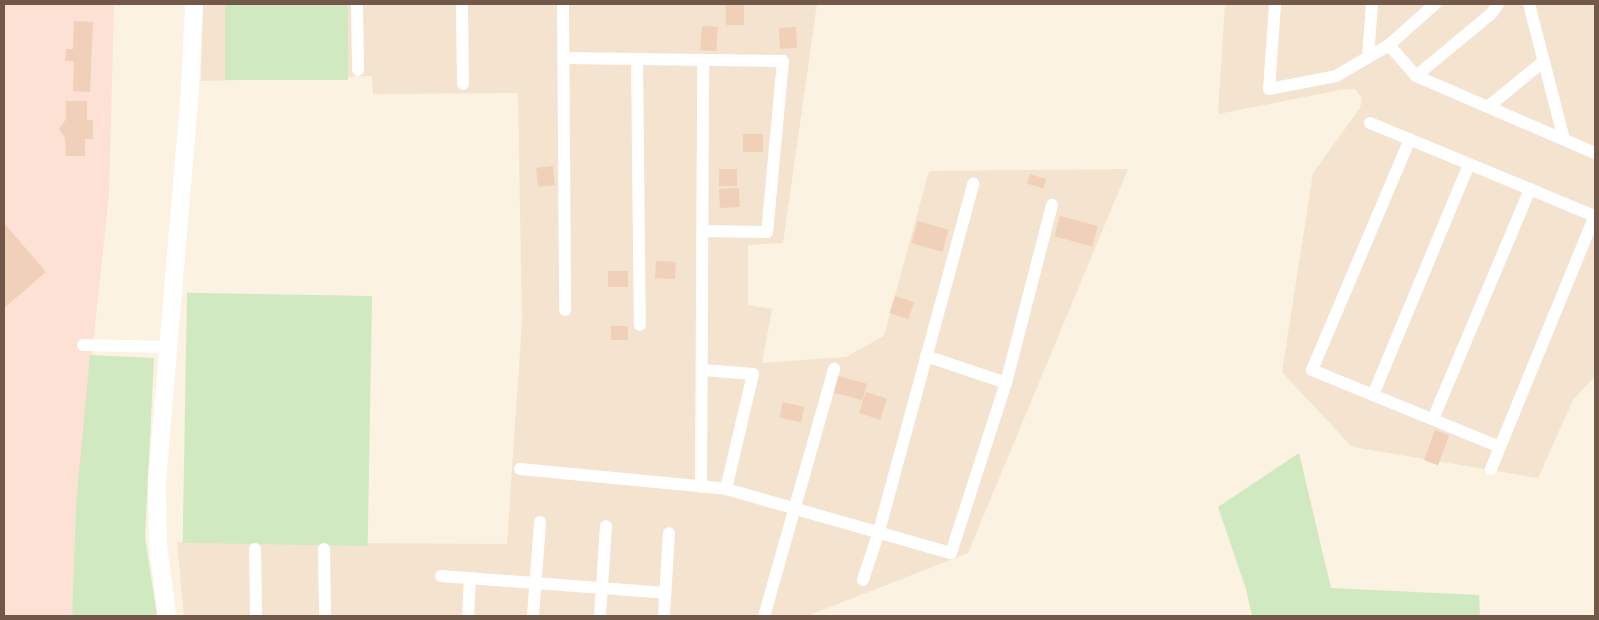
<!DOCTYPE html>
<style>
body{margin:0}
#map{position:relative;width:1599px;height:620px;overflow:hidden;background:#fcf2e1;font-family:Overpass,sans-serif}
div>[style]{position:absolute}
.residential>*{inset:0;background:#f3e3cf}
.commercial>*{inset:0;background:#fce1d4}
.green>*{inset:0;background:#d0e9c0;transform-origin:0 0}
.building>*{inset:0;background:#f1d0b9;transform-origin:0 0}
.street>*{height:12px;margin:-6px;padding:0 6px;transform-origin:6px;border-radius:6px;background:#fff}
.secondary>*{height:18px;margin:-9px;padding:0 9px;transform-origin:9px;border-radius:9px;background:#fff}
span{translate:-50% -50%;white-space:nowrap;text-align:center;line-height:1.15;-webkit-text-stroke:4.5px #fff6e7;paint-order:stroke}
.frame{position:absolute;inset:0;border:5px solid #725848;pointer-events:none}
</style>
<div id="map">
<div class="residential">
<i style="clip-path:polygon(203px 4px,817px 4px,783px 243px,748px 245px,748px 305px,772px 309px,762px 363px,846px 357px,884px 336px,929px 171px,1128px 169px,968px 553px,807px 616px,184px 616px,177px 542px,507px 544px,522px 322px,518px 93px,373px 94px,372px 76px,201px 81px)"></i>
<i style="clip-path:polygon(1225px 4px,1595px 4px,1595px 376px,1573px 400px,1538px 478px,1352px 447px,1282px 372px,1313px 173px,1360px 108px,1362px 98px,1355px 89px,1340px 90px,1218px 114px)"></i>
</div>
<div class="commercial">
<i style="clip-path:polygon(4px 4px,114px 4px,109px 194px,76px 504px,72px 616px,4px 616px)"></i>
</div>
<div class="green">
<i style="left:225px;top:4px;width:123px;height:76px"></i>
<i style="left:372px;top:296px;width:250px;height:185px;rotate:91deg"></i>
<i style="clip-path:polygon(90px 355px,154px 358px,145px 537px,157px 616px,72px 616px,76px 504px)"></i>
<i style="clip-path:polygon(1299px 453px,1331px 588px,1479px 595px,1480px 616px,1252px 616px,1246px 589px,1218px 507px)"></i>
</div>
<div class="building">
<i style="left:726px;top:4px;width:18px;height:21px"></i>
<i style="clip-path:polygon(74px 21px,93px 22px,90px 92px,73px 91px,74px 61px,65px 61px,66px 49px,73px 49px)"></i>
<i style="left:702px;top:26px;width:16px;height:24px;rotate:4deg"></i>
<i style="left:796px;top:27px;width:21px;height:17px;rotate:87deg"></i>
<i style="clip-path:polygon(66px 101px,87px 101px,87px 120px,93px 120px,93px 139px,85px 139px,85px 156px,66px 156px,65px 138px,59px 129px,66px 119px)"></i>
<i style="left:743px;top:134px;width:20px;height:18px"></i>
<i style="left:553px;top:166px;width:19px;height:17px;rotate:84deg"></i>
<i style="left:719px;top:169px;width:18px;height:17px"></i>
<i style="left:1030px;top:174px;width:17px;height:10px;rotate:17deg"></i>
<i style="left:739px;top:188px;width:19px;height:20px;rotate:87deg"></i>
<i style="left:1060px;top:216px;width:39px;height:21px;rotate:15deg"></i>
<i style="left:918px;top:221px;width:32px;height:23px;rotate:16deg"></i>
<i style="clip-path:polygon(4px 223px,46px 272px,4px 308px)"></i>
<i style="left:656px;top:261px;width:20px;height:17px;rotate:3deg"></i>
<i style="left:608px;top:271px;width:20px;height:16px"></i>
<i style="left:895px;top:296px;width:20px;height:18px;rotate:18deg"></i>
<i style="left:611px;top:326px;width:17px;height:14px"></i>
<i style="left:838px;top:376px;width:30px;height:17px;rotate:15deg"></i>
<i style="left:866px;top:392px;width:22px;height:22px;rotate:18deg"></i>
<i style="left:783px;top:402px;width:22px;height:16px;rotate:13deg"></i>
<i style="left:1435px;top:430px;width:15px;height:32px;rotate:20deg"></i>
</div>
<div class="street">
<i style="left:357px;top:4px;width:66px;rotate:89.1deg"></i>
<i style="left:462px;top:4px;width:80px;rotate:89.3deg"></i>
<i style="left:563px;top:4px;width:306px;rotate:89.6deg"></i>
<i style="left:1275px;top:4px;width:85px;rotate:94deg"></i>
<i style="left:1269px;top:89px;width:68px;rotate:-11deg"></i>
<i style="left:1336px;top:76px;width:61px;rotate:-30.3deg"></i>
<i style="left:1389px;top:45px;width:62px;rotate:-41.7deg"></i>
<i style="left:1529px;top:4px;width:139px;rotate:75.5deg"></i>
<i style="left:1389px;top:45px;width:41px;rotate:48.9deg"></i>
<i style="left:1416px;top:76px;width:195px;rotate:23.3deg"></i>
<i style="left:1368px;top:57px;width:53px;rotate:-85.7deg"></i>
<i style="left:563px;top:58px;width:220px;rotate:0.8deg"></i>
<i style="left:783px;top:61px;width:172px;rotate:95.3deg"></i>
<i style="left:767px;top:232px;width:63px;rotate:-179.1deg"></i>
<i style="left:637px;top:59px;width:266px;rotate:89.4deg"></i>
<i style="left:1416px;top:76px;width:97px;rotate:-39.6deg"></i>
<i style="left:1491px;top:14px;width:12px;rotate:-55deg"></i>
<i style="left:1489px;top:106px;width:71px;rotate:-39.3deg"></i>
<i style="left:1370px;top:123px;width:243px;rotate:22.5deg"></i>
<i style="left:1410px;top:139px;width:251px;rotate:113deg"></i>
<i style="left:1312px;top:370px;width:203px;rotate:22.3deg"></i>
<i style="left:83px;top:345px;width:85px;rotate:1.3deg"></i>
<i style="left:926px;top:356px;width:84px;rotate:18.6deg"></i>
<i style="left:704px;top:370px;width:49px;rotate:4.7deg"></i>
<i style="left:753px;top:374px;width:118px;rotate:103.2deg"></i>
<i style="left:1373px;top:395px;width:250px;rotate:-67.4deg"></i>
<i style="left:1433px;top:419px;width:250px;rotate:-67.1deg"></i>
<i style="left:520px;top:469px;width:207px;rotate:5.5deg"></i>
<i style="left:726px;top:489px;width:234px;rotate:15.9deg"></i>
<i style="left:951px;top:553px;width:179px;rotate:-72.1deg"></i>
<i style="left:1006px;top:383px;width:184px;rotate:-75.5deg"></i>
<i style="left:1491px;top:469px;width:274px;rotate:-67.7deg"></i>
<i style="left:701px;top:487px;width:426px;rotate:-89.7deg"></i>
<i style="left:255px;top:549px;width:67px;rotate:89.1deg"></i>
<i style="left:324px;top:549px;width:67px;rotate:89.1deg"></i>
<i style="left:441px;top:576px;width:225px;rotate:4.3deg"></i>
<i style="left:863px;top:580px;width:52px;rotate:-71.9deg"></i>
<i style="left:879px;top:531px;width:360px;rotate:-74.8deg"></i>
<i style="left:765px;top:613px;width:254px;rotate:-74.2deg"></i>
<i style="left:468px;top:616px;width:37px;rotate:-87deg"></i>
<i style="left:533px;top:616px;width:94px;rotate:-85.7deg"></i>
<i style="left:600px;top:616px;width:90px;rotate:-86.2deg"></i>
<i style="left:664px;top:616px;width:83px;rotate:-86.6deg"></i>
</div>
<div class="secondary">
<i style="left:167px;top:616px;width:71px;rotate:-97.3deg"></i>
<i style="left:158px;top:546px;width:64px;rotate:-90.9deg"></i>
<i style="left:157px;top:482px;width:396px;rotate:-85.2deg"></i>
<i style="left:190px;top:87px;width:83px;rotate:-87.2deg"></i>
</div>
<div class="frame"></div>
</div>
